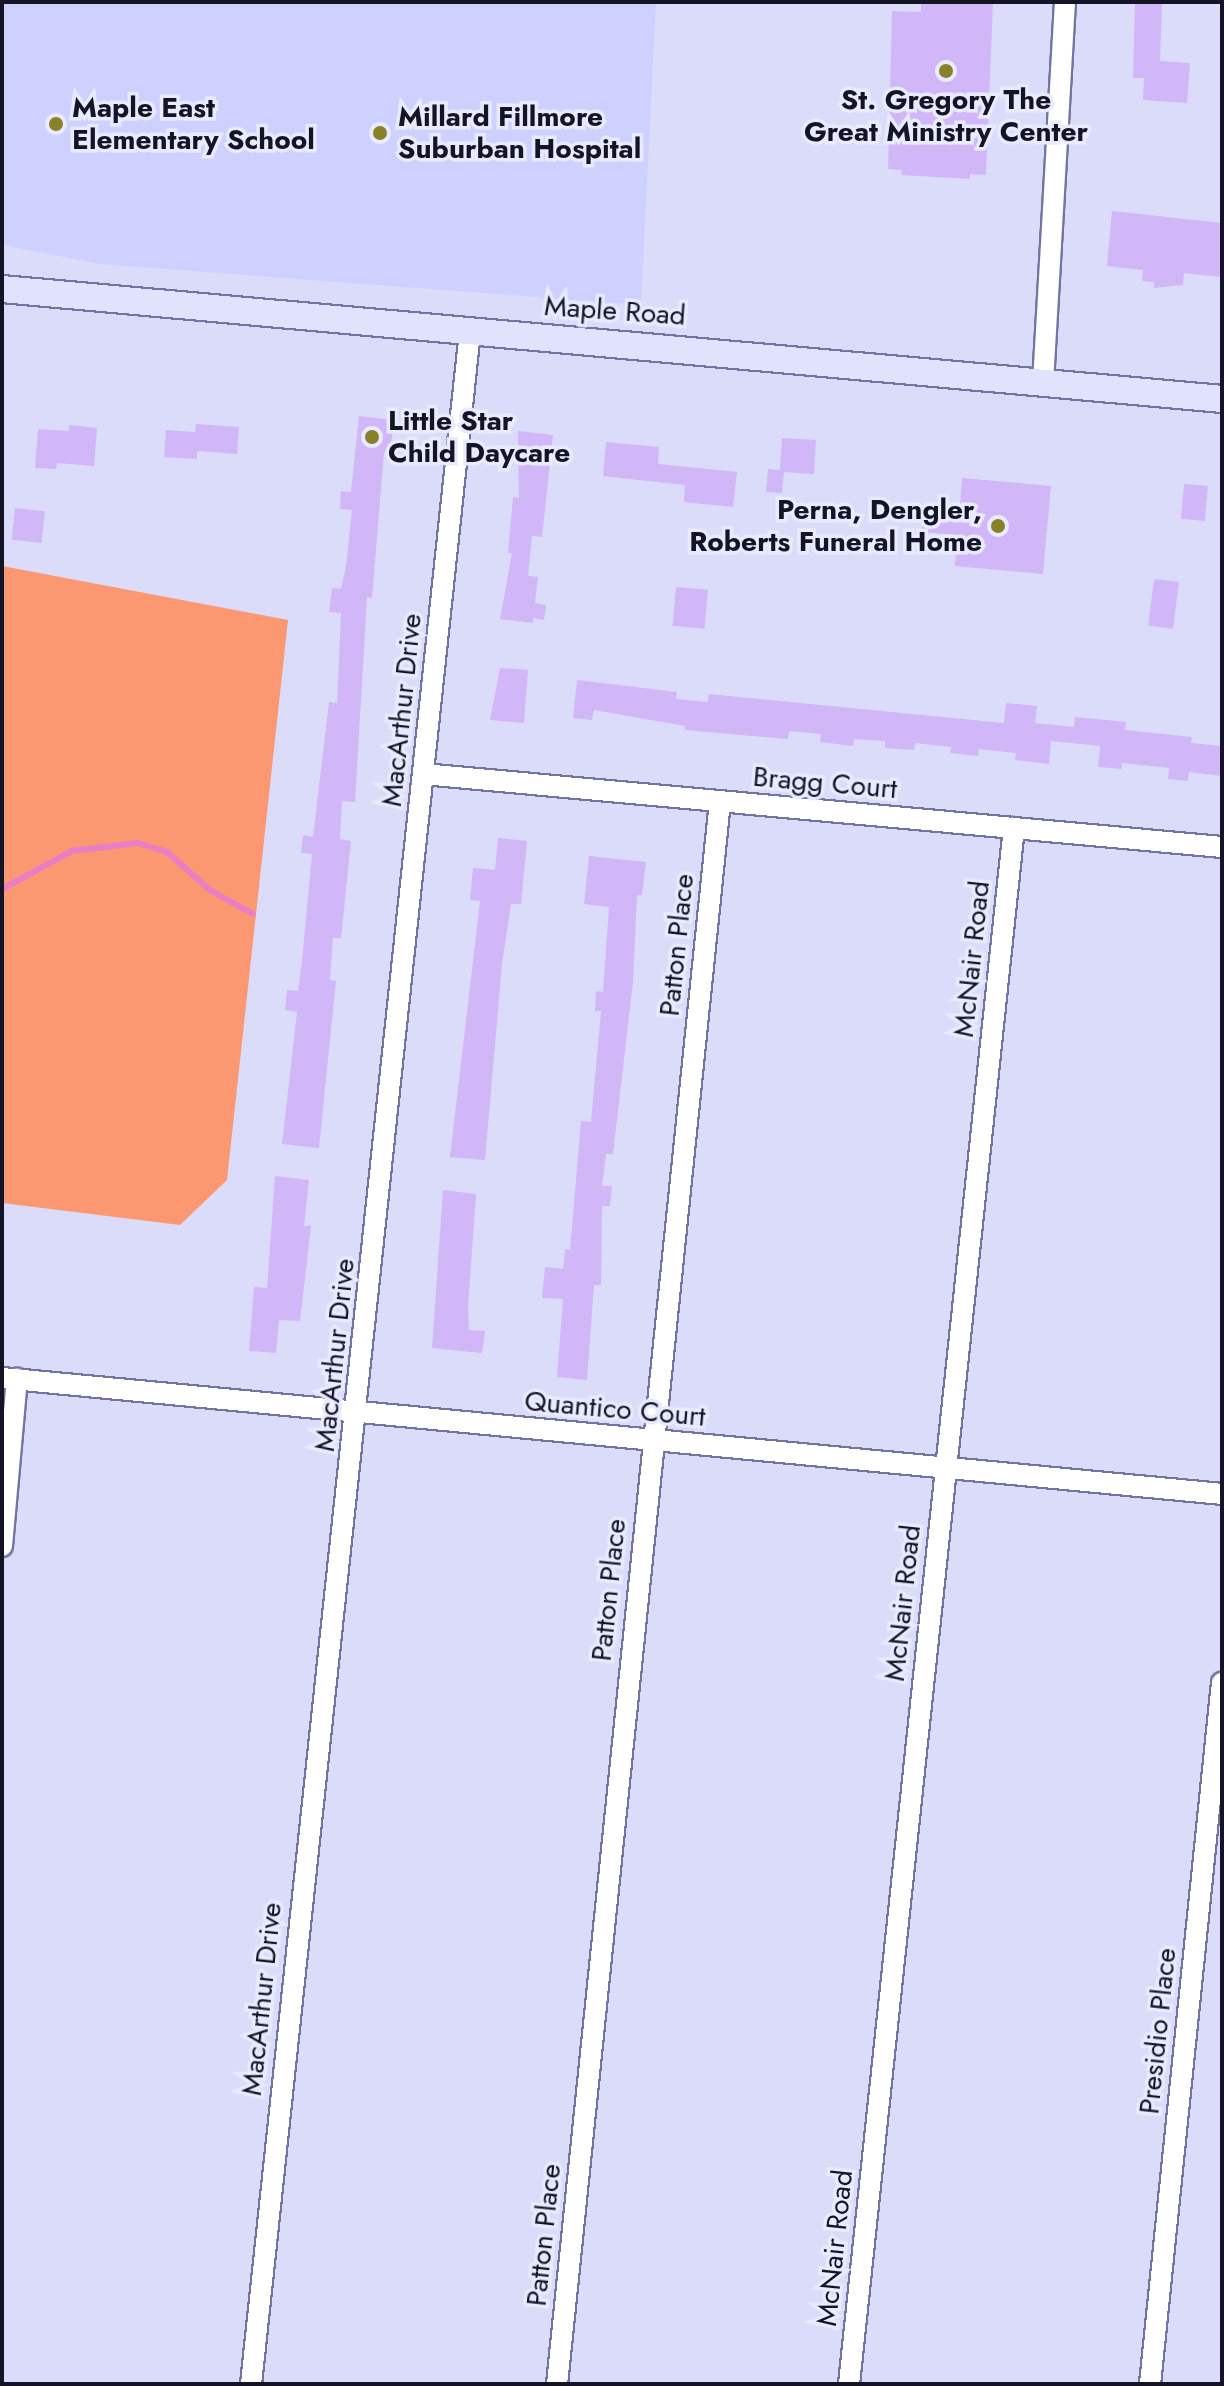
<!DOCTYPE html>
<style>
body{margin:0}
#map{position:relative;width:1224px;height:2386px;overflow:hidden;background:#dadcfa;font-family:Jost,sans-serif}
div>[style]{position:absolute}
.built>*{inset:0;background:#ced1fe}
.green>*{inset:0;background:#fb9871}
.stream>*{height:6px;margin:-3px;padding:0 3px;transform-origin:3px;border-radius:3px;background:#ea7ec4}
.building>*{inset:0;background:#d1b7f8;transform-origin:0 0}
.roads{filter:drop-shadow(2px 0 #7375a1) drop-shadow(-2px 0 #7375a1) drop-shadow(0 2px #7375a1) drop-shadow(0 -2px #7375a1)}
.minor>*{height:20px;margin:-10px;padding:0 10px;transform-origin:10px;border-radius:10px;background:#fff}
.major>*{height:26px;margin:-13px;padding:0 13px;transform-origin:13px;border-radius:13px;background:#e1e2fb}
.dots>*{width:22px;height:22px;translate:-50% -50%;box-sizing:border-box;border:4px solid #e8eafe;border-radius:50%}
span{translate:-50% -50%;white-space:nowrap;text-align:center;line-height:1.15;-webkit-text-stroke:7px #e8eafe;paint-order:stroke}
.poi-label{font-size:28px;color:#141426;font-weight:700}
.left{translate:0 -50%;text-align:left}
.right{translate:-100% -50%;text-align:right}
.street-label{font-size:28px;color:#141426}
.frame{position:absolute;inset:0;border:4px solid #141426;pointer-events:none}
</style>
<div id="map">
<div class="built">
<i style="clip-path:polygon(2px 2px,656px 2px,641px 305px,100px 264px,2px 245px)"></i>
</div>
<div class="green">
<i style="clip-path:polygon(2px 566px,288px 620px,227px 1180px,180px 1225px,2px 1203px)"></i>
</div>
<div class="stream">
<i style="left:4px;top:888px;width:77px;rotate:-28.6deg"></i>
<i style="left:72px;top:851px;width:66px;rotate:-6.9deg"></i>
<i style="left:138px;top:843px;width:30px;rotate:17deg"></i>
<i style="left:167px;top:852px;width:57px;rotate:41.5deg"></i>
<i style="left:210px;top:890px;width:49px;rotate:29.2deg"></i>
</div>
<div class="building">
<i style="clip-path:polygon(921px 2px,993px 2px,986px 175px,970px 174px,970px 179px,901px 175px,902px 170px,888px 169px,892px 11px,921px 12px)"></i>
<i style="clip-path:polygon(1135px 2px,1162px 2px,1160px 61px,1190px 63px,1187px 103px,1143px 100px,1144px 78px,1133px 78px)"></i>
<i style="clip-path:polygon(1112px 211px,1222px 223px,1220px 277px,1184px 273px,1183px 285px,1154px 288px,1154px 282px,1142px 281px,1143px 270px,1107px 266px)"></i>
<i style="clip-path:polygon(359px 416px,394px 420px,390px 452px,384px 452px,372px 598px,367px 597px,355px 802px,342px 801px,340px 839px,351px 841px,341px 938px,333px 938px,330px 980px,336px 981px,319px 1148px,282px 1144px,297px 1012px,285px 1010px,287px 990px,298px 991px,302px 961px,312px 854px,301px 853px,303px 835px,313px 837px,329px 702px,337px 703px,341px 613px,329px 612px,332px 588px,341px 589px,346px 567px,352px 510px,340px 509px,341px 491px,351px 492px)"></i>
<i style="clip-path:polygon(196px 424px,239px 427px,237px 454px,197px 451px,197px 459px,164px 457px,166px 430px,195px 432px)"></i>
<i style="clip-path:polygon(69px 425px,97px 428px,94px 466px,57px 463px,56px 469px,35px 468px,38px 429px,69px 431px)"></i>
<i style="clip-path:polygon(518px 431px,553px 435px,542px 537px,532px 536px,528px 576px,538px 577px,535px 603px,546px 605px,544px 620px,533px 618px,533px 623px,500px 619px,512px 553px,508px 553px,513px 497px,519px 498px)"></i>
<i style="clip-path:polygon(782px 438px,816px 440px,814px 474px,784px 472px,782px 493px,766px 492px,768px 469px,780px 470px)"></i>
<i style="clip-path:polygon(606px 442px,659px 447px,658px 464px,737px 472px,733px 507px,684px 502px,685px 485px,603px 476px)"></i>
<i style="clip-path:polygon(962px 478px,1051px 486px,1043px 574px,955px 566px,957px 535px,922px 532px,924px 504px,960px 507px)"></i>
<i style="left:1184px;top:484px;width:24px;height:35px;rotate:5deg"></i>
<i style="left:15px;top:508px;width:30px;height:32px;rotate:6deg"></i>
<i style="left:1154px;top:579px;width:25px;height:47px;rotate:7deg"></i>
<i style="left:676px;top:587px;width:32px;height:39px;rotate:5deg"></i>
<i style="clip-path:polygon(500px 668px,528px 670px,524px 723px,490px 720px)"></i>
<i style="clip-path:polygon(577px 680px,677px 692px,676px 699px,708px 702px,709px 694px,1004px 723px,1006px 703px,1037px 706px,1035px 723px,1074px 727px,1075px 717px,1126px 722px,1125px 730px,1192px 737px,1191px 743px,1222px 746px,1222px 776px,1189px 772px,1188px 781px,1168px 779px,1169px 768px,1122px 763px,1122px 769px,1098px 767px,1100px 746px,1051px 741px,1049px 764px,1015px 760px,1016px 753px,979px 749px,978px 756px,950px 753px,951px 747px,915px 743px,914px 750px,885px 748px,885px 741px,854px 739px,853px 746px,820px 742px,821px 734px,789px 731px,788px 739px,685px 730px,685px 726px,594px 710px,592px 720px,573px 718px)"></i>
<i style="clip-path:polygon(498px 838px,527px 841px,521px 904px,511px 904px,502px 964px,485px 1160px,450px 1157px,480px 901px,470px 900px,473px 868px,495px 870px)"></i>
<i style="clip-path:polygon(589px 856px,646px 862px,642px 895px,637px 895px,633px 982px,613px 1154px,606px 1154px,602px 1186px,612px 1186px,610px 1206px,602px 1206px,601px 1285px,594px 1285px,587px 1380px,557px 1377px,563px 1299px,542px 1298px,545px 1267px,563px 1269px,565px 1249px,570px 1250px,581px 1121px,591px 1122px,601px 1011px,595px 1011px,596px 991px,603px 992px,609px 907px,584px 904px)"></i>
<i style="clip-path:polygon(275px 1176px,309px 1180px,304px 1226px,311px 1226px,300px 1321px,279px 1320px,276px 1353px,249px 1351px,254px 1287px,267px 1288px)"></i>
<i style="clip-path:polygon(443px 1190px,476px 1194px,468px 1307px,469px 1330px,485px 1331px,482px 1353px,432px 1348px)"></i>
</div>
<div class="roads">
<div class="minor">
<i style="left:1043px;top:383px;width:382px;rotate:-86.7deg"></i>
<i style="left:423px;top:774px;width:802px;rotate:5.22deg"></i>
<i style="left:2px;top:1378px;width:1226px;rotate:5.43deg"></i>
<i style="left:2px;top:1546px;width:168px;rotate:-84.9deg"></i>
<i style="left:251px;top:2384px;width:2064px;rotate:-83.91deg"></i>
<i style="left:557px;top:2384px;width:1590px;rotate:-84.12deg"></i>
<i style="left:849px;top:2384px;width:1565px;rotate:-83.95deg"></i>
<i style="left:1150px;top:2384px;width:705px;rotate:-84.14deg"></i>
</div>
<div class="major">
<i style="left:2px;top:289px;width:1225px;rotate:5.15deg"></i>
</div>
</div>
<div class="dots">
<i style="left:946px;top:71px;background:#8a8027"></i>
<i style="left:56px;top:124px;background:#8a8027"></i>
<i style="left:380px;top:133px;background:#8a8027"></i>
<i style="left:372px;top:437px;background:#8a8027"></i>
<i style="left:998px;top:526px;background:#8a8027"></i>
</div>
<div class="poi-label">
<span style="left:946px;top:116px">St. Gregory The<br>Great Ministry Center</span>
<span class="left" style="left:72px;top:124px">Maple East<br>Elementary School</span>
<span class="left" style="left:398px;top:133px">Millard Fillmore<br>Suburban Hospital</span>
<span class="left" style="left:388px;top:437px">Little Star<br>Child Daycare</span>
<span class="right" style="left:982px;top:526px">Perna, Dengler,<br>Roberts Funeral Home</span>
</div>
<div class="street-label">
<span style="left:615px;top:311px;rotate:4deg">Maple Road</span>
<span style="left:402px;top:710px;rotate:-84deg">MacArthur Drive</span>
<span style="left:825px;top:783px;rotate:5deg">Bragg Court</span>
<span style="left:677px;top:945px;rotate:-84deg">Patton Place</span>
<span style="left:972px;top:959px;rotate:-84deg">McNair Road</span>
<span style="left:335px;top:1355px;rotate:-84deg">MacArthur Drive</span>
<span style="left:615px;top:1409px;rotate:5deg">Quantico Court</span>
<span style="left:609px;top:1590px;rotate:-84deg">Patton Place</span>
<span style="left:903px;top:1603px;rotate:-84deg">McNair Road</span>
<span style="left:262px;top:1999px;rotate:-84deg">MacArthur Drive</span>
<span style="left:1158px;top:2031px;rotate:-84deg">Presidio Place</span>
<span style="left:544px;top:2235px;rotate:-84deg">Patton Place</span>
<span style="left:835px;top:2248px;rotate:-84deg">McNair Road</span>
</div>
<div class="frame"></div>
</div>
